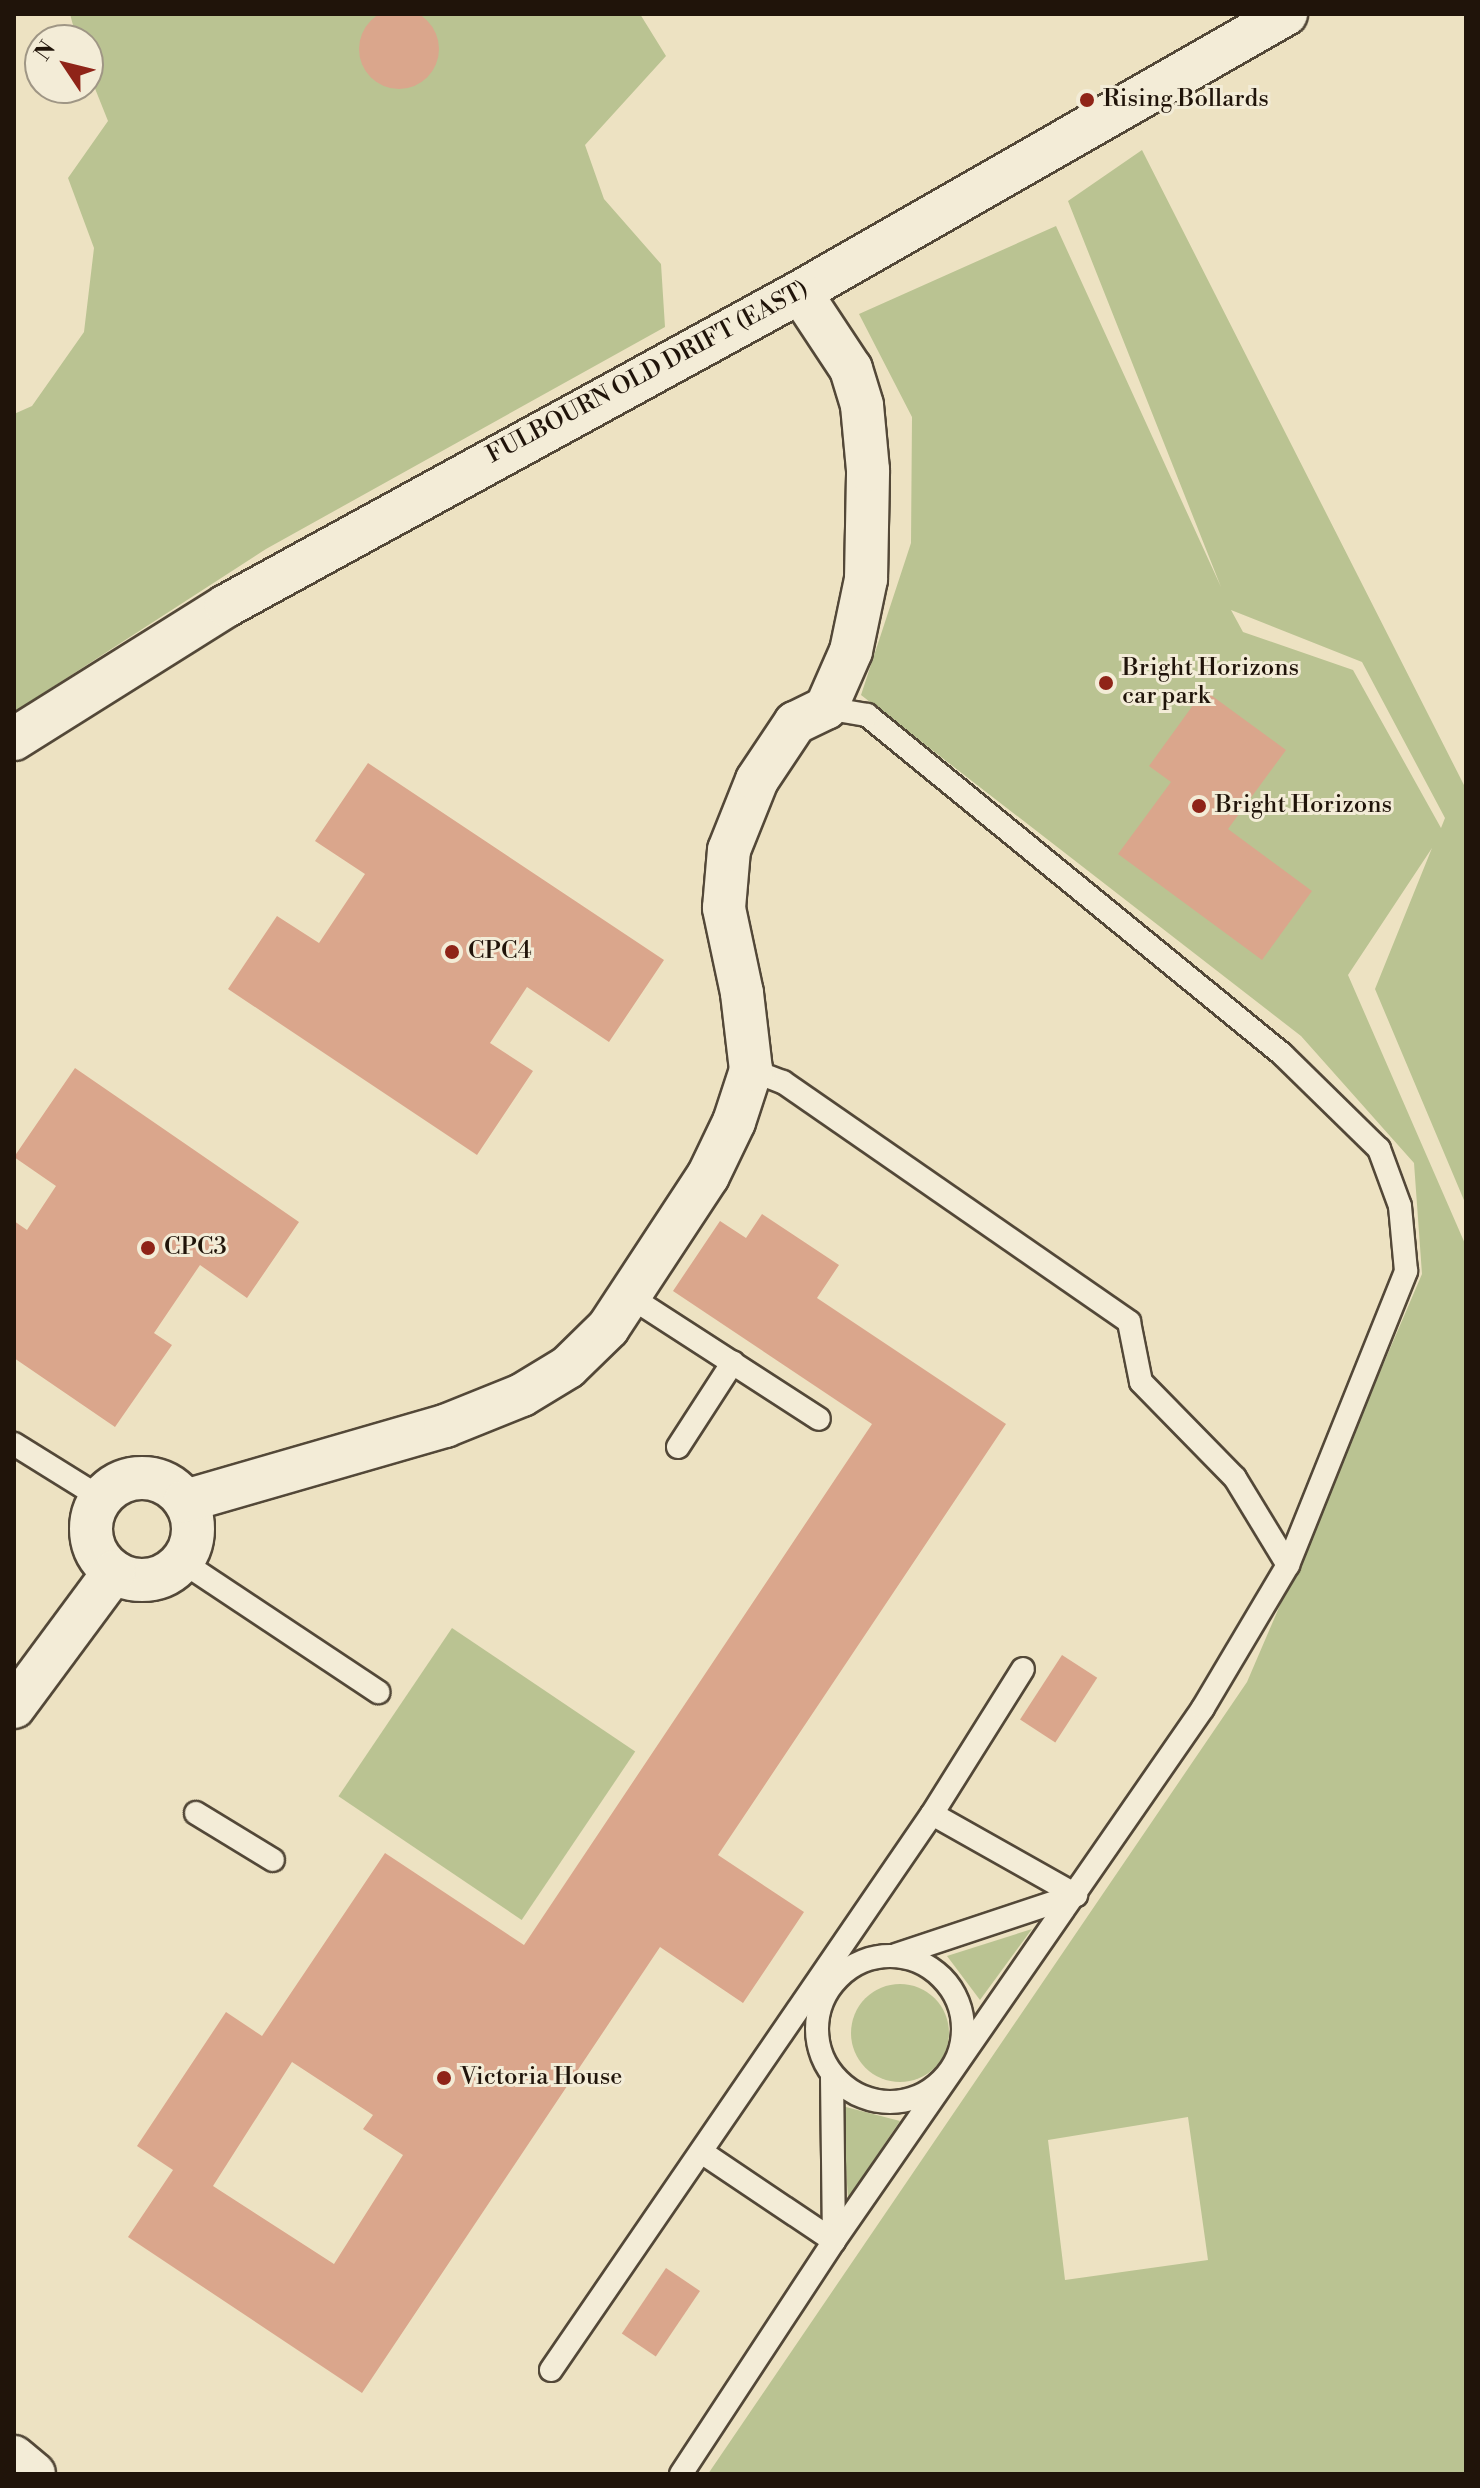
<!DOCTYPE html>
<style>
body{margin:0}
#map{position:relative;width:1480px;height:2488px;overflow:hidden;background:#ede2c2;font-family:"Libre Bodoni",serif}
div>[style]{position:absolute}
.green>*{inset:0;background:#bac392;transform-origin:0 0}
.round{border-radius:50%}
.building>*{inset:0;background:#daa68c;transform-origin:0 0}
.roads{filter:drop-shadow(2px 0 #534838) drop-shadow(-2px 0 #534838) drop-shadow(0 2px #534838) drop-shadow(0 -2px #534838)}
.lane>*{height:22px;margin:-11px;padding:0 11px;transform-origin:11px;border-radius:11px;background:#f3ecd7}
.lane>.ring{margin:-11px;padding:0;box-sizing:content-box;background:none;border:22px solid #f3ecd7;border-radius:50%}
.street>*{height:42px;margin:-21px;padding:0 21px;transform-origin:21px;border-radius:21px;background:#f3ecd7}
.street>.ring{margin:-21px;padding:0;box-sizing:content-box;background:none;border:42px solid #f3ecd7;border-radius:50%}
.dots>*{width:22px;height:22px;translate:-50% -50%;box-sizing:border-box;border:4px solid #f3ecd7;border-radius:50%}
span{translate:-50% -50%;white-space:nowrap;text-align:center;line-height:1.15;-webkit-text-stroke:6px #f3ecd7;paint-order:stroke}
.poi-label{font-size:24px;color:#20140a}
.left{translate:0 -50%;text-align:left}
.street-label{font-size:24px;color:#20140a}
.frame{position:absolute;inset:0;border:16px solid #20140a;pointer-events:none}
.north{position:absolute;left:24px;top:24px;width:80px;height:80px;box-sizing:border-box;background:#f3ecd7;border:2px solid #9f9685;border-radius:50%;rotate:305deg;font-size:22px;font-weight:700;line-height:32px;text-align:center;color:#20140a}
.north::after{content:'';display:block;margin:auto;width:28px;height:36px;background:#8f2418;clip-path:polygon(50% 0,100% 100%,50% 72%,0 100%)}
</style>
<div id="map">
<div class="green">
<i style="clip-path:polygon(70px 14px,640px 14px,666px 56px,585px 145px,604px 199px,661px 264px,665px 327px,266px 549px,14px 712px,14px 414px,32px 406px,84px 332px,94px 248px,68px 178px,108px 121px,88px 71px,88px 40px,77px 40px)"></i>
<i style="clip-path:polygon(evenodd,1142px 150px,1466px 789px,1466px 1205px,1375px 989px,1432px 848px,1348px 975px,1466px 1246px,1466px 2474px,708px 2474px,1247px 1682px,1422px 1274px,1414px 1163px,1301px 1036px,861px 695px,911px 543px,912px 417px,859px 314px,1056px 226px,1221px 587px,1068px 201px,1142px 150px,1231px 610px,1362px 662px,1445px 818px,1441px 828px,1353px 670px,1243px 632px,1231px 610px,1142px 150px,1188px 2117px,1208px 2260px,1065px 2280px,1048px 2140px,1188px 2117px)"></i>
<i style="left:452px;top:1628px;width:221px;height:203px;rotate:34deg"></i>
<i style="clip-path:polygon(1032px 1929px,980px 2000px,947px 1956px)"></i>
<i class="round" style="left:851px;top:1984px;width:98px;height:98px"></i>
<i style="clip-path:polygon(842px 2106px,900px 2121px,848px 2198px)"></i>
</div>
<div class="building">
<i class="round" style="left:359px;top:9px;width:80px;height:80px"></i>
<i style="clip-path:polygon(1204px 690px,1286px 750px,1228px 829px,1312px 891px,1262px 960px,1118px 854px,1171px 782px,1149px 766px)"></i>
<i style="clip-path:polygon(368px 763px,664px 960px,609px 1042px,527px 987px,490px 1043px,533px 1071px,477px 1155px,228px 989px,277px 916px,319px 943px,365px 874px,315px 841px)"></i>
<i style="clip-path:polygon(75px 1068px,299px 1222px,247px 1298px,200px 1265px,154px 1333px,172px 1345px,115px 1427px,14px 1358px,14px 1221px,27px 1230px,56px 1186px,14px 1157px)"></i>
<i style="clip-path:polygon(evenodd,762px 1214px,839px 1265px,817px 1298px,1006px 1424px,718px 1855px,804px 1912px,743px 2003px,660px 1947px,362px 2393px,128px 2237px,173px 2170px,137px 2146px,226px 2012px,262px 2036px,385px 1853px,524px 1945px,872px 1424px,673px 1291px,720px 1221px,746px 1238px,762px 1214px,292px 2062px,373px 2115px,363px 2129px,403px 2155px,334px 2264px,213px 2186px,292px 2062px)"></i>
<i style="left:1062px;top:1655px;width:42px;height:77px;rotate:33deg"></i>
<i style="left:666px;top:2268px;width:41px;height:79px;rotate:34deg"></i>
</div>
<div class="roads">
<div class="lane">
<i style="left:751px;top:1070px;width:34px;rotate:21deg"></i>
<i style="left:783px;top:1082px;width:421px;rotate:34.7deg"></i>
<i style="left:1129px;top:1322px;width:61px;rotate:78.7deg"></i>
<i style="left:1141px;top:1382px;width:134px;rotate:45.6deg"></i>
<i style="left:1235px;top:1478px;width:102px;rotate:58.7deg"></i>
<i style="left:629px;top:1296px;width:226px;rotate:32.9deg"></i>
<i style="left:14px;top:1444px;width:102px;rotate:31.8deg"></i>
<i style="left:678px;top:1447px;width:101px;rotate:-57.1deg"></i>
<i style="left:181px;top:1561px;width:237px;rotate:33.6deg"></i>
<i style="left:196px;top:1813px;width:90px;rotate:31.4deg"></i>
<i style="left:896px;top:1955px;width:190px;rotate:-18.4deg"></i>
<i style="left:1076px;top:1895px;width:165px;rotate:-150.6deg"></i>
<i class="ring" style="left:817px;top:1956px;width:124px;height:124px"></i>
<i style="left:703px;top:2153px;width:158px;rotate:33.9deg"></i>
<i style="left:834px;top:2241px;width:166px;rotate:-90.7deg"></i>
<i style="left:551px;top:2370px;width:674px;rotate:-55.58deg"></i>
<i style="left:932px;top:1814px;width:171px;rotate:-57.9deg"></i>
<i style="left:681px;top:2474px;width:279px;rotate:-56.7deg"></i>
<i style="left:834px;top:2241px;width:648px;rotate:-55.3deg"></i>
<i style="left:1203px;top:1708px;width:166px;rotate:-59.3deg"></i>
<i style="left:1288px;top:1565px;width:317px;rotate:-68.1deg"></i>
<i style="left:1406px;top:1271px;width:65px;rotate:-95.3deg"></i>
<i style="left:1400px;top:1206px;width:61px;rotate:-110.2deg"></i>
<i style="left:1379px;top:1149px;width:136px;rotate:-135.6deg"></i>
<i style="left:1282px;top:1054px;width:536px;rotate:-140.76deg"></i>
<i style="left:867px;top:715px;width:42px;rotate:-170.3deg"></i>
</div>
<div class="street">
<i style="left:14px;top:739px;width:250px;rotate:-32.1deg"></i>
<i style="left:226px;top:606px;width:654px;rotate:-28.68deg"></i>
<i style="left:800px;top:292px;width:560px;rotate:-29.77deg"></i>
<i class="ring" style="left:91px;top:1478px;width:60px;height:60px"></i>
<i style="left:185px;top:1501px;width:271px;rotate:-16.1deg"></i>
<i style="left:445px;top:1426px;width:83px;rotate:-21.9deg"></i>
<i style="left:522px;top:1395px;width:54px;rotate:-31.3deg"></i>
<i style="left:568px;top:1367px;width:56px;rotate:-44.3deg"></i>
<i style="left:608px;top:1328px;width:182px;rotate:-56.7deg"></i>
<i style="left:708px;top:1176px;width:60px;rotate:-64.3deg"></i>
<i style="left:734px;top:1122px;width:55px;rotate:-71.9deg"></i>
<i style="left:751px;top:1070px;width:78px;rotate:-96.7deg"></i>
<i style="left:742px;top:993px;width:87px;rotate:-102deg"></i>
<i style="left:724px;top:908px;width:58px;rotate:-85.1deg"></i>
<i style="left:729px;top:850px;width:75px;rotate:-68.2deg"></i>
<i style="left:757px;top:780px;width:69px;rotate:-56.3deg"></i>
<i style="left:795px;top:723px;width:34px;rotate:-26deg"></i>
<i style="left:826px;top:708px;width:62px;rotate:-66.3deg"></i>
<i style="left:851px;top:651px;width:74px;rotate:-78.2deg"></i>
<i style="left:866px;top:579px;width:109px;rotate:-88.9deg"></i>
<i style="left:868px;top:470px;width:65px;rotate:-95.3deg"></i>
<i style="left:862px;top:405px;width:38px;rotate:-107deg"></i>
<i style="left:851px;top:369px;width:92px;rotate:-123.5deg"></i>
<i style="left:14px;top:1707px;width:168px;rotate:-53.5deg"></i>
<i style="left:14px;top:2457px;width:26px;rotate:40deg"></i>
</div>
</div>
<div class="dots">
<i style="left:1087px;top:100px;background:#8f2418"></i>
<i style="left:1106px;top:683px;background:#8f2418"></i>
<i style="left:1199px;top:806px;background:#8f2418"></i>
<i style="left:452px;top:952px;background:#8f2418"></i>
<i style="left:148px;top:1248px;background:#8f2418"></i>
<i style="left:444px;top:2078px;background:#8f2418"></i>
</div>
<div class="poi-label">
<span class="left" style="left:1103px;top:100px">Rising Bollards</span>
<span class="left" style="left:1122px;top:683px">Bright Horizons<br>car park</span>
<span class="left" style="left:1215px;top:806px">Bright Horizons</span>
<span class="left" style="left:468px;top:952px">CPC4</span>
<span class="left" style="left:164px;top:1248px">CPC3</span>
<span class="left" style="left:460px;top:2078px">Victoria House</span>
</div>
<div class="street-label">
<span style="left:648px;top:373px;rotate:-28deg">FULBOURN OLD DRIFT (EAST)</span>
</div>
<div class="frame"></div>
<div class="north">N</div>
</div>
